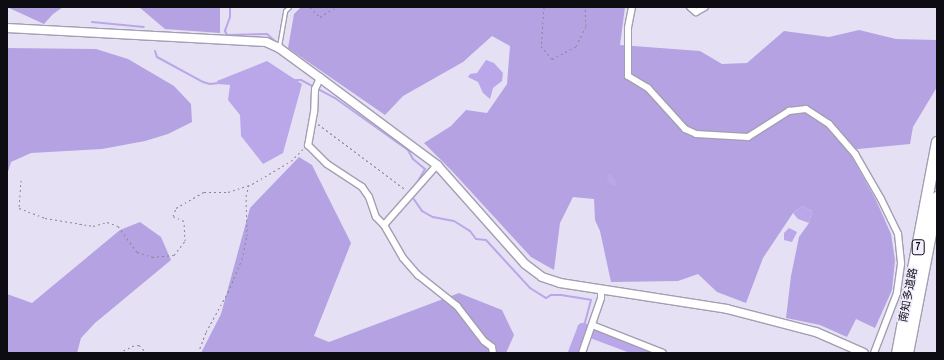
<!DOCTYPE html>
<meta charset="utf-8">
<style>
body{margin:0}
#map{position:relative;width:944px;height:360px;overflow:hidden;background:#e5e0f4;font-family:"Archivo Narrow","Noto Sans JP",sans-serif}
div>[style]{position:absolute}
.forest>*{inset:0;background:#b5a2e3}
.water>*{inset:0;background:#baa7e9}
.stream>*{height:2px;margin:-1px;padding:0 1px;transform-origin:1px;border-radius:1px;background:#baa7e9}
.river>*{height:12px;margin:-6px;padding:0 6px;transform-origin:6px;border-radius:6px;background:#baa7e9}
.path>*{height:1px;margin-top:-0.5px;transform-origin:0;background:repeating-linear-gradient(90deg,#8a8795 0 2px,transparent 0 5px)}
.roads{filter:drop-shadow(1px 0 #a39eb1) drop-shadow(-1px 0 #a39eb1) drop-shadow(0 1px #a39eb1) drop-shadow(0 -1px #a39eb1)}
.lane>*{height:3px;margin:-1.5px;padding:0 1.5px;transform-origin:1.5px;border-radius:1.5px;background:#fff}
.street>*{height:6px;margin:-3px;padding:0 3px;transform-origin:3px;border-radius:3px;background:#fff}
.secondary>*{height:8px;margin:-4px;padding:0 4px;transform-origin:4px;border-radius:4px;background:#fff}
.highway>*{height:11px;margin:-5.5px;padding:0 5.5px;transform-origin:5.5px;border-radius:5.5px;background:#fff}
span{translate:-50% -50%;white-space:nowrap;text-align:center;line-height:1.15;-webkit-text-stroke:3px #f2eefe;paint-order:stroke}
.shield-label span{padding:1px 3px;background:#f2eefe;border:1px solid;border-radius:3px;-webkit-text-stroke-width:0}
.shield-label{font-size:10px;color:#0e0c13;font-weight:700}
.street-label{font-size:11px;color:#0e0c13}
.frame{position:absolute;inset:0;border:8px solid #0e0c13;pointer-events:none}
</style>
<div id="map">
<div class="forest">
<i style="clip-path:polygon(7px 7px,63px 7px,53px 14px,44px 24px)"></i>
<i style="clip-path:polygon(139px 7px,220px 7px,220px 33px,165px 29px)"></i>
<i style="clip-path:polygon(301px 7px,625px 7px,620px 45px,700px 51px,722px 64px,747px 63px,784px 31px,829px 37px,859px 30px,896px 39px,937px 40px,937px 87px,913px 127px,910px 144px,848px 150px,876px 200px,891px 234px,895px 260px,892px 290px,875px 328px,856px 319px,847px 337px,820px 325px,786px 318px,791px 276px,799px 237px,809px 223px,812px 211px,802px 206px,793px 213px,763px 258px,746px 303px,717px 292px,698px 274px,678px 281px,611px 282px,600px 231px,595px 220px,594px 199px,573px 197px,560px 223px,554px 270px,531px 257px,452px 171px,424px 143px,451px 126px,466px 110px,487px 113px,507px 84px,510px 46px,492px 36px,463px 62px,403px 96px,385px 115px,288px 48px,294px 14px)"></i>
<i style="clip-path:polygon(7px 48px,96px 49px,128px 59px,174px 86px,191px 104px,192px 122px,168px 134px,145px 141px,102px 149px,31px 153px,11px 162px,7px 175px)"></i>
<i style="clip-path:polygon(299px 157px,312px 165px,351px 243px,314px 336px,329px 342px,459px 293px,502px 310px,514px 335px,506px 353px,201px 353px,221px 314px,250px 208px)"></i>
<i style="clip-path:polygon(140px 222px,161px 237px,171px 260px,95px 323px,81px 338px,77px 353px,7px 353px,7px 294px,32px 303px,120px 230px)"></i>
</div>
<div class="water">
<i style="clip-path:polygon(486px 60px,494px 63px,503px 73px,502px 81px,493px 88px,490px 99px,483px 93px,478px 82px,468px 77px,470px 74px,477px 73px)"></i>
<i style="clip-path:polygon(267px 61px,302px 84px,283px 153px,263px 164px,241px 136px,240px 115px,228px 100px,230px 85px,218px 84px,217px 81px)"></i>
<i style="clip-path:polygon(608px 174px,611px 174px,617px 183px,616px 186px,611px 185px,607px 179px)"></i>
<i style="clip-path:polygon(802px 206px,812px 211px,809px 223px,798px 219px,793px 213px)"></i>
<i style="clip-path:polygon(789px 228px,797px 232px,792px 242px,784px 240px,784px 233px)"></i>
</div>
<div class="stream">
<i style="left:230px;top:7px;width:10px;rotate:90deg"></i>
<i style="left:230px;top:17px;width:15px;rotate:110deg"></i>
<i style="left:225px;top:31px;width:4px;rotate:63deg"></i>
<i style="left:227px;top:35px;width:40px;rotate:-1.4deg"></i>
<i style="left:267px;top:34px;width:12px;rotate:42deg"></i>
<i style="left:92px;top:22px;width:52px;rotate:5.5deg"></i>
<i style="left:155px;top:51px;width:6px;rotate:72deg"></i>
<i style="left:157px;top:57px;width:52px;rotate:28.5deg"></i>
<i style="left:203px;top:82px;width:7px;rotate:16deg"></i>
<i style="left:210px;top:84px;width:9px;rotate:-6deg"></i>
<i style="left:293px;top:80px;width:8px"></i>
<i style="left:301px;top:80px;width:38px;rotate:28deg"></i>
<i style="left:335px;top:98px;width:90px;rotate:35.5deg"></i>
<i style="left:408px;top:150px;width:10px;rotate:61deg"></i>
<i style="left:413px;top:159px;width:16px;rotate:40deg"></i>
<i style="left:425px;top:169px;width:22px;rotate:120deg"></i>
<i style="left:413px;top:194px;width:4px;rotate:90deg"></i>
<i style="left:413px;top:198px;width:16px;rotate:55deg"></i>
<i style="left:422px;top:211px;width:13px;rotate:29deg"></i>
<i style="left:433px;top:217px;width:21px;rotate:11deg"></i>
<i style="left:454px;top:221px;width:19px;rotate:32deg"></i>
<i style="left:470px;top:231px;width:10px;rotate:53deg"></i>
<i style="left:476px;top:239px;width:10px;rotate:6deg"></i>
<i style="left:486px;top:240px;width:65px;rotate:47.5deg"></i>
<i style="left:530px;top:288px;width:19px;rotate:32deg"></i>
<i style="left:546px;top:298px;width:6px;rotate:-31deg"></i>
<i style="left:551px;top:295px;width:10px"></i>
<i style="left:561px;top:295px;width:30px;rotate:9deg"></i>
<i style="left:591px;top:300px;width:30px;rotate:105deg"></i>
</div>
<div class="river">
<i style="left:574px;top:353px;width:26px;rotate:-69deg"></i>
<i style="left:583px;top:329px;width:68px;rotate:20.6deg"></i>
</div>
<div class="path">
<i style="left:310px;top:7px;width:14px;rotate:45deg"></i>
<i style="left:320px;top:17px;width:19px;rotate:-32deg"></i>
<i style="left:544px;top:7px;width:39px;rotate:94deg"></i>
<i style="left:541px;top:46px;width:17px;rotate:50deg"></i>
<i style="left:552px;top:59px;width:27px;rotate:-28deg"></i>
<i style="left:576px;top:46px;width:22px;rotate:-63deg"></i>
<i style="left:586px;top:26px;width:19px;rotate:-93deg"></i>
<i style="left:318px;top:124px;width:109px;rotate:36.8deg"></i>
<i style="left:21px;top:180px;width:28px;rotate:94deg"></i>
<i style="left:19px;top:208px;width:28px;rotate:21deg"></i>
<i style="left:45px;top:218px;width:49px;rotate:9.5deg"></i>
<i style="left:93px;top:226px;width:15px;rotate:-16deg"></i>
<i style="left:107px;top:222px;width:12px;rotate:20deg"></i>
<i style="left:118px;top:226px;width:32px;rotate:54deg"></i>
<i style="left:137px;top:252px;width:16px;rotate:18deg"></i>
<i style="left:152px;top:257px;width:22px;rotate:-5deg"></i>
<i style="left:174px;top:255px;width:18px;rotate:-52deg"></i>
<i style="left:185px;top:241px;width:20px;rotate:-93deg"></i>
<i style="left:184px;top:221px;width:12px;rotate:-156deg"></i>
<i style="left:173px;top:216px;width:9px;rotate:-69deg"></i>
<i style="left:176px;top:208px;width:32px;rotate:-30deg"></i>
<i style="left:204px;top:192px;width:24px"></i>
<i style="left:228px;top:192px;width:25px;rotate:-18deg"></i>
<i style="left:252px;top:184px;width:45px;rotate:-30.5deg"></i>
<i style="left:291px;top:161px;width:17px;rotate:-45deg"></i>
<i style="left:119px;top:353px;width:15px;rotate:-28deg"></i>
<i style="left:132px;top:346px;width:7px;rotate:-8deg"></i>
<i style="left:139px;top:345px;width:11px;rotate:45deg"></i>
<i style="left:198px;top:353px;width:22px;rotate:-69deg"></i>
<i style="left:206px;top:332px;width:46px;rotate:-61.2deg"></i>
<i style="left:228px;top:292px;width:36px;rotate:-67deg"></i>
<i style="left:242px;top:259px;width:24px;rotate:-78deg"></i>
<i style="left:247px;top:236px;width:40px;rotate:-91.4deg"></i>
<i style="left:246px;top:196px;width:11px;rotate:-75deg"></i>
</div>
<div class="roads">
<div class="lane">
<i style="left:279px;top:46px;width:36px;rotate:-80deg"></i>
<i style="left:285px;top:11px;width:6px;rotate:-45deg"></i>
</div>
<div class="street">
<i style="left:632px;top:7px;width:21px;rotate:101deg"></i>
<i style="left:628px;top:28px;width:48px;rotate:90deg"></i>
<i style="left:628px;top:76px;width:23px;rotate:31deg"></i>
<i style="left:648px;top:88px;width:55px;rotate:47.9deg"></i>
<i style="left:685px;top:129px;width:12px;rotate:24deg"></i>
<i style="left:696px;top:134px;width:52px;rotate:3.3deg"></i>
<i style="left:748px;top:137px;width:49px;rotate:-32.4deg"></i>
<i style="left:789px;top:111px;width:17px;rotate:-7deg"></i>
<i style="left:806px;top:109px;width:27px;rotate:33deg"></i>
<i style="left:829px;top:124px;width:40px;rotate:49deg"></i>
<i style="left:855px;top:154px;width:52px;rotate:60deg"></i>
<i style="left:881px;top:199px;width:39px;rotate:64deg"></i>
<i style="left:898px;top:234px;width:30px;rotate:84deg"></i>
<i style="left:901px;top:264px;width:29px;rotate:98deg"></i>
<i style="left:897px;top:293px;width:64px;rotate:111deg"></i>
<i style="left:690px;top:7px;width:8px;rotate:40deg"></i>
<i style="left:696px;top:12px;width:10px;rotate:-29deg"></i>
<i style="left:320px;top:78px;width:12px;rotate:114deg"></i>
<i style="left:315px;top:89px;width:23px;rotate:92deg"></i>
<i style="left:314px;top:112px;width:34px;rotate:100deg"></i>
<i style="left:308px;top:145px;width:27px;rotate:45deg"></i>
<i style="left:327px;top:164px;width:42px;rotate:33.3deg"></i>
<i style="left:362px;top:187px;width:12px;rotate:55deg"></i>
<i style="left:369px;top:197px;width:21px;rotate:71deg"></i>
<i style="left:376px;top:217px;width:11px;rotate:45deg"></i>
<i style="left:384px;top:225px;width:38px;rotate:60deg"></i>
<i style="left:403px;top:258px;width:23px;rotate:49deg"></i>
<i style="left:418px;top:275px;width:50px;rotate:38.5deg"></i>
<i style="left:457px;top:306px;width:44px;rotate:52.4deg"></i>
<i style="left:484px;top:341px;width:10px;rotate:37deg"></i>
<i style="left:492px;top:347px;width:6px;rotate:81deg"></i>
<i style="left:384px;top:225px;width:80px;rotate:-48.5deg"></i>
<i style="left:592px;top:325px;width:76px;rotate:21.5deg"></i>
<i style="left:582px;top:353px;width:58px;rotate:-70.9deg"></i>
<i style="left:601px;top:298px;width:9px;rotate:-90deg"></i>
</div>
<div class="secondary">
<i style="left:7px;top:28px;width:259px;rotate:3.1deg"></i>
<i style="left:266px;top:42px;width:14px;rotate:25deg"></i>
<i style="left:279px;top:48px;width:51px;rotate:36.2deg"></i>
<i style="left:320px;top:78px;width:146px;rotate:36.6deg"></i>
<i style="left:437px;top:165px;width:132px;rotate:48.4deg"></i>
<i style="left:525px;top:264px;width:21px;rotate:37deg"></i>
<i style="left:542px;top:277px;width:19px;rotate:18deg"></i>
<i style="left:560px;top:283px;width:169px;rotate:8.8deg"></i>
<i style="left:727px;top:309px;width:92px;rotate:14.5deg"></i>
<i style="left:816px;top:332px;width:52px;rotate:23.6deg"></i>
</div>
<div class="highway">
<i style="left:897px;top:353px;width:215px;rotate:-79.3deg"></i>
<i style="left:907px;top:353px;width:159px;rotate:-79.1deg"></i>
</div>
</div>
<div class="shield-label">
<span style="left:918px;top:247px">7</span>
</div>
<div class="street-label">
<span style="left:908px;top:295px;rotate:-79deg">南知多道路</span>
</div>
<div class="frame"></div>
</div>
